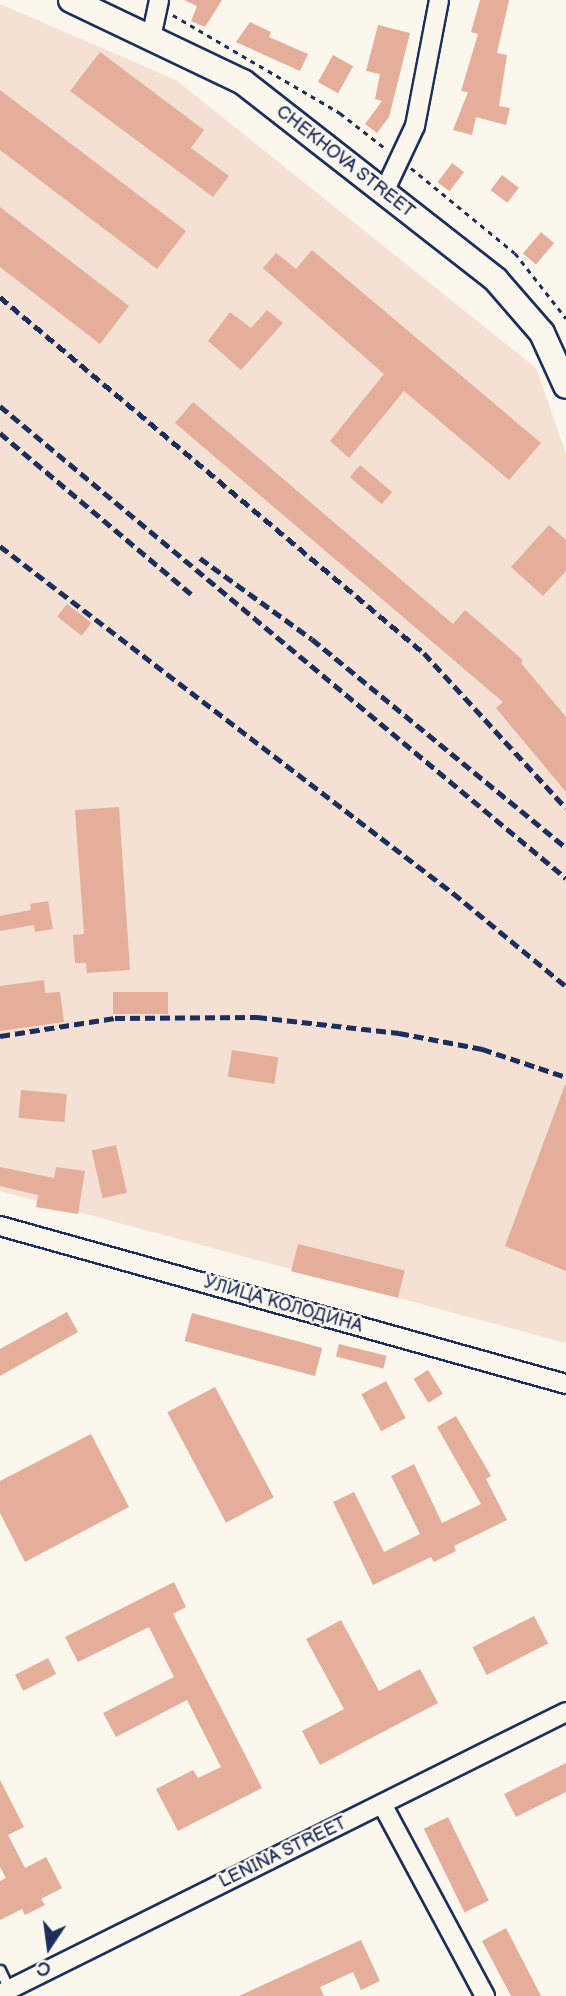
<!DOCTYPE html>
<meta charset="utf-8">
<style>
body{margin:0}
#map{position:relative;width:566px;height:1996px;overflow:hidden;background:#fbf7ec;font-family:"Balsamiq Sans",sans-serif}
div>[style]{position:absolute}
.built>*{inset:0;background:#f4e1d3}
.building>*{inset:0;background:#e4ae9a;transform-origin:0 0}
.path>*{height:2.5px;margin-top:-1.25px;transform-origin:0;background:repeating-linear-gradient(90deg,#1b2f5e 0 5px,transparent 0 10px)}
.roads{filter:drop-shadow(2px 0 #1b2f5e) drop-shadow(-2px 0 #1b2f5e) drop-shadow(0 2px #1b2f5e) drop-shadow(0 -2px #1b2f5e)}
.service>*{height:9px;margin:-4.5px;padding:0 4.5px;transform-origin:4.5px;border-radius:4.5px;background:#fbf7ec}
.minor>*{height:18px;margin:-9px;padding:0 9px;transform-origin:9px;border-radius:9px;background:#fbf7ec}
.secondary>*{height:24px;margin:-12px;padding:0 12px;transform-origin:12px;border-radius:12px;background:#fbf7ec}
.rail>*{height:4.5px;margin-top:-2.25px;transform-origin:0;background:repeating-linear-gradient(90deg,#1b2f5e 0 10px,transparent 0 15px)}
span{translate:-50% -50%;white-space:nowrap;text-align:center;line-height:1.15;-webkit-text-stroke:5px #fbf7ec;paint-order:stroke}
.street-label{font-size:18px;color:#1b2f5e}
.north{position:absolute;left:14px;top:1912px;width:70px;height:70px;-webkit-text-stroke:5px #fbf7ec;paint-order:stroke;rotate:193deg;font-size:19px;font-weight:700;line-height:28px;text-align:center;color:#1b2f5e}
.north::after{content:'';display:block;margin:auto;width:24px;height:32px;background:#1b2f5e;clip-path:polygon(50% 0,100% 100%,50% 72%,0 100%)}
</style>
<div id="map">
<div class="built">
<i style="clip-path:polygon(0 4px,176px 80px,536px 368px,566px 454px,566px 1343px,0 1191px)"></i>
</div>
<div class="building">
<i style="clip-path:polygon(184px 0,222px 0,205px 27px,191px 21px,197px 6px)"></i>
<i style="clip-path:polygon(480px 0,509px 0,497px 53px,507px 55px,499px 106px,510px 108px,506px 125px,476px 117px,472px 135px,453px 130px,468px 92px,461px 91px,478px 34px,471px 32px)"></i>
<i style="clip-path:polygon(250px 22px,271px 32px,269px 37px,308px 54px,300px 71px,236px 42px)"></i>
<i style="clip-path:polygon(378px 25px,410px 33px,389px 117px,377px 133px,365px 124px,382px 101px,375px 99px,380px 74px,366px 71px)"></i>
<i style="clip-path:polygon(100px 52px,204px 130px,191px 148px,229px 176px,213px 197px,70px 91px)"></i>
<i style="left:333px;top:55px;width:23px;height:31px;rotate:29deg"></i>
<i style="clip-path:polygon(0 90px,186px 231px,157px 269px,0 150px)"></i>
<i style="left:452px;top:163px;width:15px;height:24px;rotate:37deg"></i>
<i style="left:502px;top:175px;width:21px;height:19px;rotate:37deg"></i>
<i style="clip-path:polygon(0 207px,129px 306px,100px 344px,0 267px)"></i>
<i style="left:541px;top:232px;width:17px;height:28px;rotate:40deg"></i>
<i style="clip-path:polygon(312px 250px,541px 443px,509px 480px,404px 391px,349px 458px,330px 441px,384px 374px,263px 268px,276px 253px,296px 269px)"></i>
<i style="clip-path:polygon(267px 310px,283px 323px,241px 370px,208px 341px,230px 312px,251px 328px)"></i>
<i style="clip-path:polygon(193px 402px,453px 624px,465px 610px,523px 660px,521px 663px,566px 717px,566px 792px,496px 708px,503px 702px,175px 423px)"></i>
<i style="left:360px;top:465px;width:42px;height:16px;rotate:40deg"></i>
<i style="clip-path:polygon(549px 525px,566px 540px,566px 571px,543px 596px,511px 567px)"></i>
<i style="left:67px;top:604px;width:31px;height:16px;rotate:38deg"></i>
<i style="clip-path:polygon(119px 807px,130px 970px,87px 973px,86px 963px,75px 963px,73px 935px,84px 934px,75px 810px)"></i>
<i style="clip-path:polygon(48px 901px,53px 929px,35px 932px,34px 925px,0 931px,0 916px,31px 910px,30px 904px)"></i>
<i style="clip-path:polygon(44px 980px,45px 993px,60px 992px,64px 1022px,0 1031px,0 986px)"></i>
<i style="left:113px;top:992px;width:55px;height:22px"></i>
<i style="left:232px;top:1050px;width:47px;height:27px;rotate:9deg"></i>
<i style="clip-path:polygon(565px 1085px,566px 1085px,566px 1271px,505px 1246px)"></i>
<i style="left:21px;top:1090px;width:46px;height:28px;rotate:5deg"></i>
<i style="left:116px;top:1145px;width:49px;height:25px;rotate:77deg"></i>
<i style="clip-path:polygon(0 1167px,54px 1178px,56px 1167px,85px 1171px,78px 1214px,36px 1207px,38px 1195px,0 1186px)"></i>
<i style="left:298px;top:1244px;width:110px;height:28px;rotate:14deg"></i>
<i style="clip-path:polygon(67px 1312px,78px 1332px,0 1376px,0 1349px)"></i>
<i style="left:192px;top:1313px;width:135px;height:29px;rotate:15deg"></i>
<i style="left:339px;top:1344px;width:49px;height:13px;rotate:14deg"></i>
<i style="left:428px;top:1370px;width:28px;height:17px;rotate:58deg"></i>
<i style="left:386px;top:1381px;width:42px;height:28px;rotate:62deg"></i>
<i style="left:215px;top:1387px;width:125px;height:54px;rotate:62deg"></i>
<i style="clip-path:polygon(456px 1416px,491px 1476px,486px 1479px,507px 1520px,454px 1546px,456px 1551px,434px 1562px,431px 1557px,373px 1585px,333px 1502px,354px 1492px,384px 1552px,420px 1534px,391px 1476px,414px 1464px,442px 1523px,481px 1504px,437px 1427px)"></i>
<i style="clip-path:polygon(91px 1434px,129px 1507px,25px 1562px,0 1513px,0 1481px)"></i>
<i style="clip-path:polygon(174px 1582px,186px 1607px,173px 1614px,262px 1788px,178px 1831px,156px 1789px,193px 1770px,198px 1778px,221px 1767px,187px 1700px,116px 1737px,103px 1713px,174px 1677px,149px 1627px,78px 1662px,65px 1637px)"></i>
<i style="left:534px;top:1616px;width:31px;height:69px;rotate:63deg"></i>
<i style="clip-path:polygon(341px 1620px,379px 1691px,420px 1669px,438px 1703px,320px 1765px,302px 1731px,344px 1709px,306px 1639px)"></i>
<i style="left:48px;top:1658px;width:18px;height:37px;rotate:63deg"></i>
<i style="clip-path:polygon(566px 1763px,566px 1792px,516px 1817px,504px 1794px)"></i>
<i style="clip-path:polygon(0 1780px,24px 1827px,8px 1835px,25px 1868px,46px 1857px,62px 1888px,41px 1899px,45px 1905px,25px 1915px,22px 1909px,0 1920px,0 1881px,6px 1878px,0 1867px)"></i>
<i style="left:448px;top:1817px;width:93px;height:27px;rotate:64deg"></i>
<i style="clip-path:polygon(506px 1928px,541px 1996px,511px 1996px,482px 1941px)"></i>
<i style="clip-path:polygon(361px 1940px,380px 1981px,361px 1990px,353px 1972px,320px 1987px,324px 1996px,239px 1996px)"></i>
</div>
<div class="path">
<i style="left:173px;top:15px;width:194px;rotate:30.4deg"></i>
<i style="left:340px;top:113px;width:58px;rotate:38deg"></i>
<i style="left:411px;top:168px;width:134px;rotate:39.3deg"></i>
<i style="left:515px;top:253px;width:83px;rotate:51.9deg"></i>
</div>
<div class="roads">
<div class="service">
<i style="left:0;top:1970px;width:23px;rotate:65deg"></i>
</div>
<div class="minor">
<i style="left:151px;top:38px;width:39px;rotate:-78deg"></i>
<i style="left:384px;top:192px;width:73px;rotate:-64.8deg"></i>
<i style="left:415px;top:126px;width:128px;rotate:-79.2deg"></i>
<i style="left:0;top:1226px;width:588px;rotate:15.6deg"></i>
<i style="left:382px;top:1804px;width:218px;rotate:61.8deg"></i>
<i style="left:0;top:1994px;width:632px;rotate:-26.48deg"></i>
</div>
<div class="secondary">
<i style="left:71px;top:0;width:191px;rotate:25.5deg"></i>
<i style="left:243px;top:82px;width:321px;rotate:38deg"></i>
<i style="left:496px;top:280px;width:70px;rotate:49deg"></i>
<i style="left:542px;top:333px;width:58px;rotate:65.6deg"></i>
</div>
</div>
<div class="rail">
<i style="left:0;top:297px;width:554px;rotate:40.02deg"></i>
<i style="left:424px;top:653px;width:210px;rotate:47.5deg"></i>
<i style="left:0;top:406px;width:737px;rotate:39.83deg"></i>
<i style="left:0;top:433px;width:250px;rotate:40.1deg"></i>
<i style="left:0;top:546px;width:571px;rotate:37.45deg"></i>
<i style="left:453px;top:893px;width:146px;rotate:39.5deg"></i>
<i style="left:200px;top:558px;width:138px;rotate:35.9deg"></i>
<i style="left:312px;top:639px;width:329px;rotate:39.4deg"></i>
<i style="left:0;top:1036px;width:116px;rotate:-8.9deg"></i>
<i style="left:115px;top:1018px;width:142px;rotate:-0.4deg"></i>
<i style="left:257px;top:1017px;width:143px;rotate:6.4deg"></i>
<i style="left:399px;top:1033px;width:85px;rotate:10.9deg"></i>
<i style="left:482px;top:1049px;width:89px;rotate:18.4deg"></i>
</div>
<div class="street-label">
<span style="left:345px;top:162px;rotate:38deg">CHEKHOVA STREET</span>
<span style="left:283px;top:1305px;rotate:16deg">УЛИЦА КОЛОДИНА</span>
<span style="left:283px;top:1853px;rotate:-26deg">LENINA STREET</span>
</div>
<div class="north">С</div>
</div>
